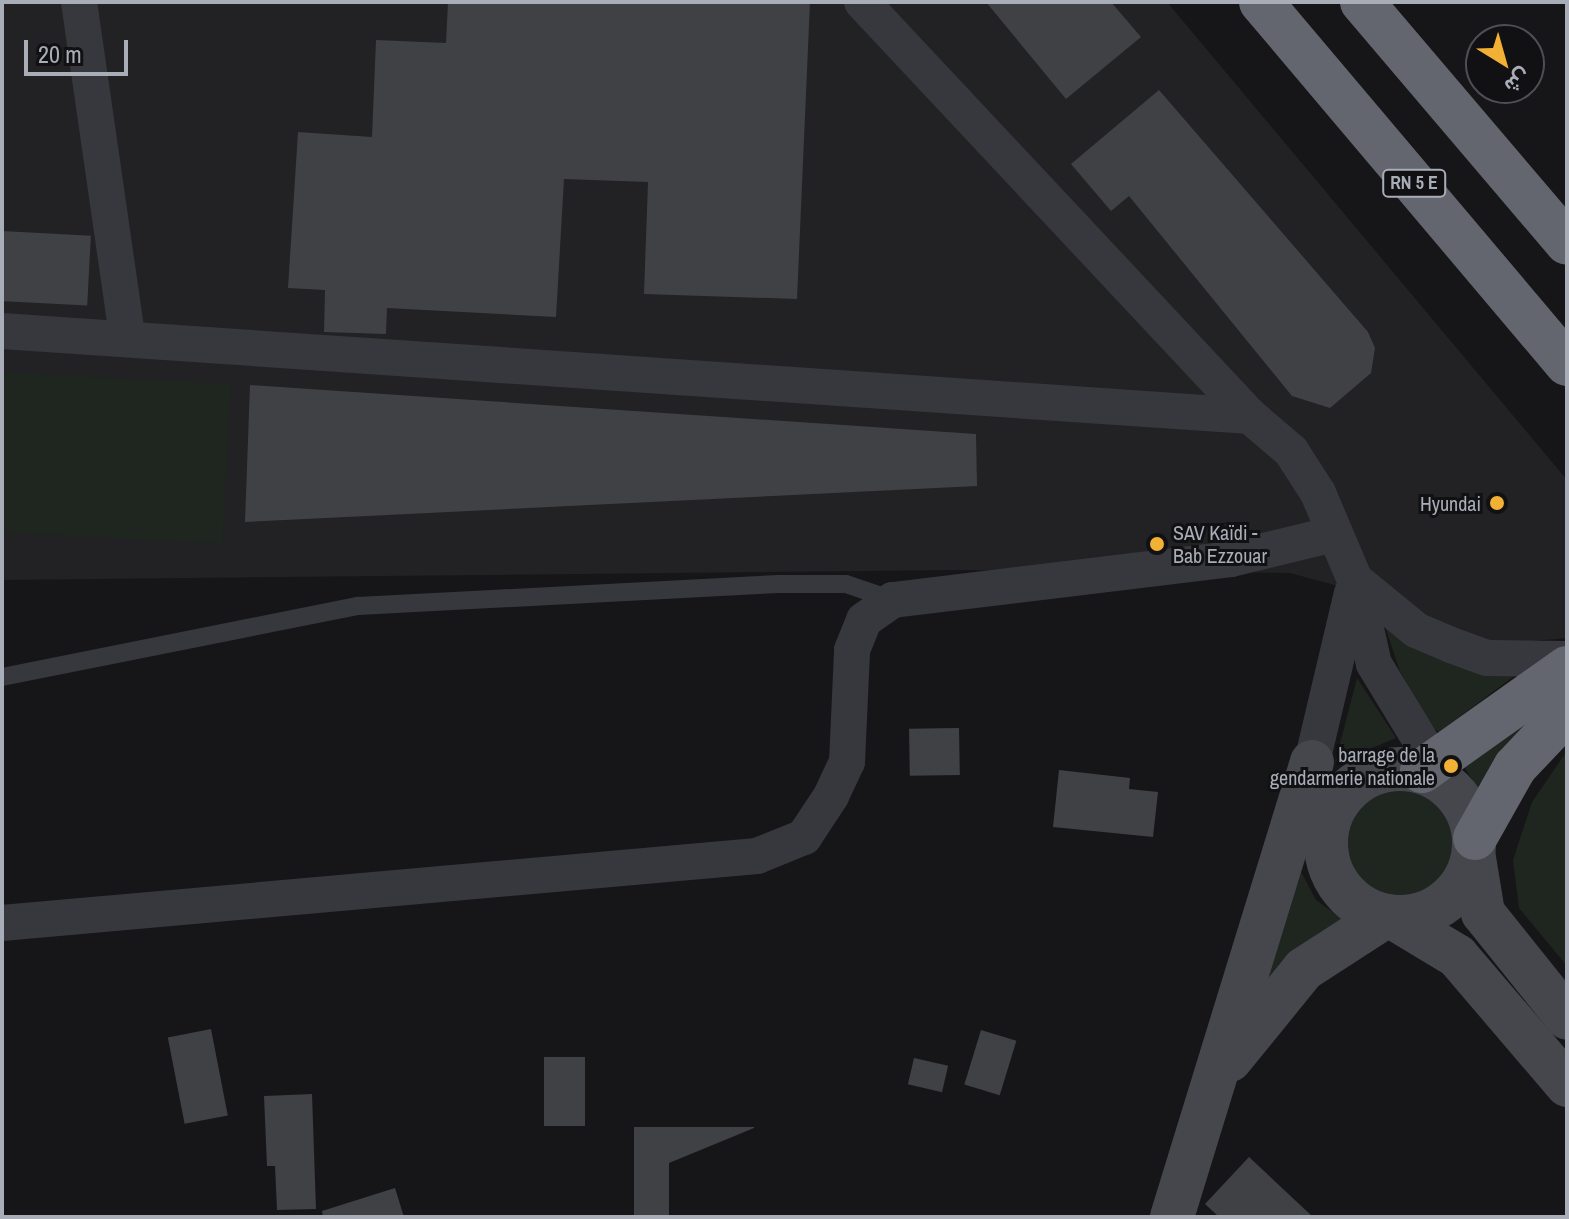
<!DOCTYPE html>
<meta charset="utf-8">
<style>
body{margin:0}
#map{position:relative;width:1569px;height:1219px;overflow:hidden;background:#161618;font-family:"Archivo Narrow",Vazirmatn,sans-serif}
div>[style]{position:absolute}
.built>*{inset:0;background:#222225}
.green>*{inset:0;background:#1e261f;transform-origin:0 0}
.round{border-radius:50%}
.building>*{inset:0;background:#404145;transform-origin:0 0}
.lane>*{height:18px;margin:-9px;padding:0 9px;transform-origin:9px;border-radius:9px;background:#37383d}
.street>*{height:36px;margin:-18px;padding:0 18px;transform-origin:18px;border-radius:18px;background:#37383d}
.secondary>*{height:44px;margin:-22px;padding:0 22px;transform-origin:22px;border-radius:22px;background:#45474d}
.secondary>.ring{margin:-22px;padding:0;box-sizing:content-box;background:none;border:44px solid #45474d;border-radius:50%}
.highway>*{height:44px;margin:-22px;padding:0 22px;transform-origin:22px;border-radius:22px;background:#63666e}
.dots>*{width:22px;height:22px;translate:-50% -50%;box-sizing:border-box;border:4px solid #111113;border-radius:50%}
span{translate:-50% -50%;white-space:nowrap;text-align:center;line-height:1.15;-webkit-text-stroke:6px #111113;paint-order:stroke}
.shield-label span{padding:2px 6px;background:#111113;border:2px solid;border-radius:6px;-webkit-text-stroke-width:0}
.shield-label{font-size:18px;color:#a8adb8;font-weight:700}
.poi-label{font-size:20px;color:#a8adb8}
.right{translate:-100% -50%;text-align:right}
.left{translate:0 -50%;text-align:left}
.frame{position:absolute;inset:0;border:4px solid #a8adb8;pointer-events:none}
.north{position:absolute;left:1465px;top:24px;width:80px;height:80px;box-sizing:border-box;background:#111113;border:2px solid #4d4f55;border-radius:50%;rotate:143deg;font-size:22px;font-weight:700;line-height:32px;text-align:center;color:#a8adb8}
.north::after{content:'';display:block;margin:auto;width:28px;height:36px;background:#f2b134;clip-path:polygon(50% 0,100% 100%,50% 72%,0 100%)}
.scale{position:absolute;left:24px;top:40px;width:104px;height:36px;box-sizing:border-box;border:4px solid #a8adb8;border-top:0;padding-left:10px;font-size:24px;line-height:28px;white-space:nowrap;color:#a8adb8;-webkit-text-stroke:6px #111113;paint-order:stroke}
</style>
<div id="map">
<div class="built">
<i style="clip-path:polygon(2px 2px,1167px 2px,1567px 480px,1567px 638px,1496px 644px,1390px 600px,1290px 573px,958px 570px,2px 580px)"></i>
</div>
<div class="green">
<i style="left:2px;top:372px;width:229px;height:160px;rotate:3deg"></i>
<i style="clip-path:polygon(1385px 626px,1521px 671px,1439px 732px,1429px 725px,1399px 669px)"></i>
<i style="clip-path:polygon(1357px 678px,1396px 738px,1335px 763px)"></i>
<i style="clip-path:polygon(1567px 685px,1481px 795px,1464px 766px)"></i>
<i style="clip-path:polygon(1567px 751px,1567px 966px,1519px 908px,1513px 860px,1532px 802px)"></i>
<i class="round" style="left:1347px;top:786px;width:110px;height:110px"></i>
<i style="clip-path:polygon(1299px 868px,1316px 900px,1344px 920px,1317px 934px,1256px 992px)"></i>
</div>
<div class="building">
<i style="clip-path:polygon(448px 2px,810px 2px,797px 299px,644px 294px,648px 182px,564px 179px,556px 317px,387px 308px,386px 334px,324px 332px,325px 290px,288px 288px,298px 132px,372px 137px,376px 40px,446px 43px)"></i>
<i style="clip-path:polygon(986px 2px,1111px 2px,1141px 37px,1066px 99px)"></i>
<i style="clip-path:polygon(1159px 90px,1368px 332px,1375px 348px,1371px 373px,1330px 408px,1292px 396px,1129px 196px,1111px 211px,1071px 164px)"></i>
<i style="left:2px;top:231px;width:89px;height:70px;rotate:3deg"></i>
<i style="clip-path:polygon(250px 385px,976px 434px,977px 486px,245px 522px)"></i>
<i style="left:959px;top:728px;width:47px;height:50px;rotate:89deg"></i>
<i style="clip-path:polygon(1059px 770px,1130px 778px,1129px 789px,1158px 792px,1153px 837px,1053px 827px)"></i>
<i style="left:211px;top:1029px;width:88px;height:44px;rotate:79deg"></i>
<i style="left:981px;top:1030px;width:37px;height:57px;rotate:17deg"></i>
<i style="left:544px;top:1057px;width:41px;height:69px"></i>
<i style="left:914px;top:1058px;width:35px;height:27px;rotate:13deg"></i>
<i style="clip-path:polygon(312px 1094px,316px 1209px,277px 1210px,275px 1166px,267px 1166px,264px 1096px)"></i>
<i style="clip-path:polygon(634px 1127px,754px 1127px,754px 1128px,669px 1163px,669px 1217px,634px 1217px)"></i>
<i style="clip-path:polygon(1249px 1157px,1313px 1217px,1219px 1217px,1205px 1204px)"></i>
<i style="clip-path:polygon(395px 1188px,404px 1217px,323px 1217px,322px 1211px)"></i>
</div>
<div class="lane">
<i style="left:2px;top:677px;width:363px;rotate:-11.3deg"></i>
<i style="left:358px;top:606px;width:421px;rotate:-3deg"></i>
<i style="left:778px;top:584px;width:68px"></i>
<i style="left:846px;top:584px;width:50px;rotate:18.8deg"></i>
</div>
<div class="street">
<i style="left:79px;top:2px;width:338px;rotate:81.8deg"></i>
<i style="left:862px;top:2px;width:567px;rotate:46.86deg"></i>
<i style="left:1250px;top:416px;width:54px;rotate:40.5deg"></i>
<i style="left:1291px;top:451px;width:50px;rotate:57.3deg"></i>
<i style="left:1318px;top:493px;width:95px;rotate:67deg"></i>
<i style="left:1355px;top:580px;width:86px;rotate:77.3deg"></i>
<i style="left:1374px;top:664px;width:140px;rotate:58.7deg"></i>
<i style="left:2px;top:331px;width:1251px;rotate:3.9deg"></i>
<i style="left:1355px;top:580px;width:79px;rotate:39.3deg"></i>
<i style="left:1416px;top:630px;width:38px;rotate:23deg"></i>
<i style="left:1451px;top:645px;width:38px;rotate:20deg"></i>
<i style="left:1487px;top:658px;width:80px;rotate:0.7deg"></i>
<i style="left:1327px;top:858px;width:97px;rotate:-98.9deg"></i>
<i style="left:1312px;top:762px;width:174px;rotate:-76.7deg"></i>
<i style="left:2px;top:923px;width:758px;rotate:-5.07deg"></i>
<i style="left:757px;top:856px;width:51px;rotate:-22deg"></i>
<i style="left:804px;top:837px;width:49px;rotate:-56.6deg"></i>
<i style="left:831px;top:796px;width:38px;rotate:-65deg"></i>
<i style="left:847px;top:762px;width:112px;rotate:-87.4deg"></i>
<i style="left:852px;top:650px;width:32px;rotate:-68deg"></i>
<i style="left:864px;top:620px;width:35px;rotate:-35deg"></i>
<i style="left:893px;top:600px;width:340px;rotate:-6.9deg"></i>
<i style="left:1231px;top:559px;width:106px;rotate:-13.6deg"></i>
</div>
<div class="secondary">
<i class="ring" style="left:1326px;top:769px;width:104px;height:104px"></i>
<i style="left:1474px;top:858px;width:56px;rotate:80.7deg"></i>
<i style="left:1483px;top:913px;width:134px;rotate:51.3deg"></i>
<i style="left:1392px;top:917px;width:76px;rotate:31deg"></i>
<i style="left:1457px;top:956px;width:170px;rotate:49.5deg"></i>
<i style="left:1230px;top:1060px;width:117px;rotate:-50.9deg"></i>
<i style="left:1304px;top:969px;width:98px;rotate:-32.9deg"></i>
<i style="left:1172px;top:1217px;width:476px;rotate:-72.9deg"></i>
</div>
<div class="highway">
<i style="left:1261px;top:2px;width:474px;rotate:49.8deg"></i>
<i style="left:1362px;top:2px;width:316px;rotate:49.6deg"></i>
<i style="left:1422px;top:771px;width:178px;rotate:-35.4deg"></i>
<i style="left:1475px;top:838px;width:81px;rotate:-60.6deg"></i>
<i style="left:1515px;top:767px;width:76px;rotate:-46.6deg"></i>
</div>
<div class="dots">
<i style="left:1497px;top:503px;background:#f2b134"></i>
<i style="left:1157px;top:544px;background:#f2b134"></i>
<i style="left:1451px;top:766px;background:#f2b134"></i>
</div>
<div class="shield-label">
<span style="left:1414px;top:183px">RN 5 E</span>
</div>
<div class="poi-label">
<span class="right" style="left:1481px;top:503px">Hyundai</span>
<span class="left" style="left:1173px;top:544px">SAV Kaïdi -<br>Bab Ezzouar</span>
<span class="right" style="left:1435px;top:766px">barrage de la<br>gendarmerie nationale</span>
</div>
<div class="frame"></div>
<div class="north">ش</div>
<div class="scale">20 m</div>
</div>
